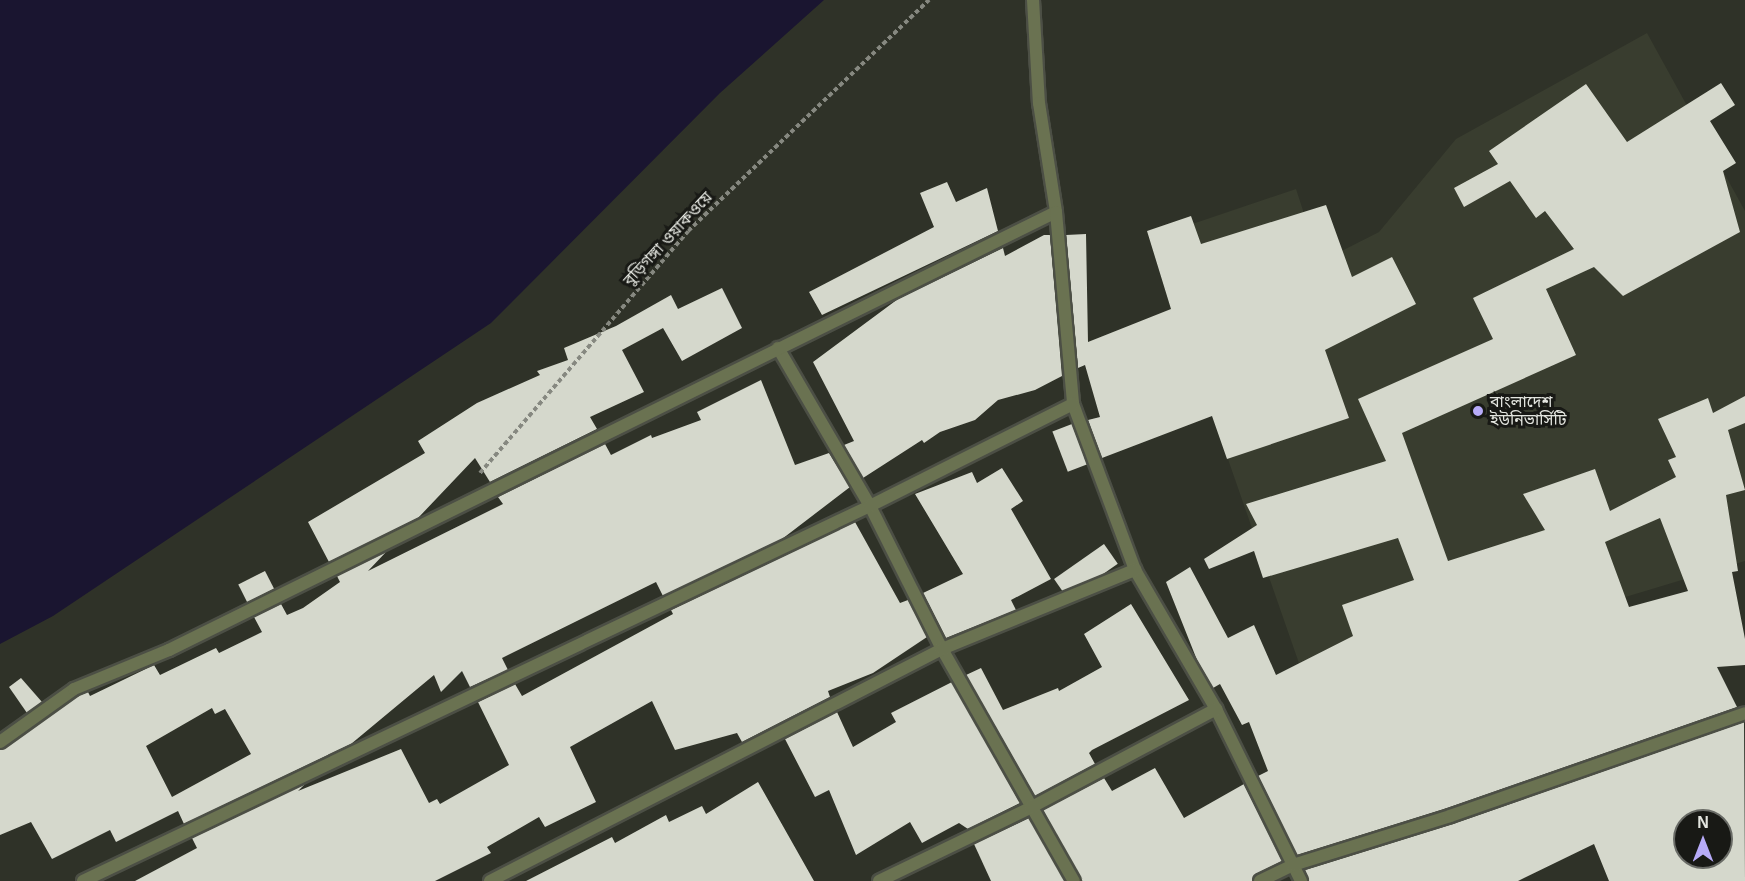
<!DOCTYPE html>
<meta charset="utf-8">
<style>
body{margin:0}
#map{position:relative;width:1745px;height:881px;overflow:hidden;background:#2f3228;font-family:Helvetica,"Noto Sans Bengali",sans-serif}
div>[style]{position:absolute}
.built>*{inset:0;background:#393d2f}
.water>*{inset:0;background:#1a1530}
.building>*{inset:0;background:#d5d8cc;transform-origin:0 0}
.path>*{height:4px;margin-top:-2px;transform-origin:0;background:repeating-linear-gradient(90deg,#868880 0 4.5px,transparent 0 7.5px)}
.roads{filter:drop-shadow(2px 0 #4c4f45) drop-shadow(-2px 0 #4c4f45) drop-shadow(0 2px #4c4f45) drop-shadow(0 -2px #4c4f45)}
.street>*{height:12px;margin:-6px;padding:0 6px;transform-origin:6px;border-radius:6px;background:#6a7251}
.dots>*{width:16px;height:16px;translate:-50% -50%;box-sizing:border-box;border:3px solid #181915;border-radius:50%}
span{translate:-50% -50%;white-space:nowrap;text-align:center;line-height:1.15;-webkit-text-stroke:6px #181915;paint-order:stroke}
.street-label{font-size:16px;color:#e3e5df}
.poi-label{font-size:16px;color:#e3e5df}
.left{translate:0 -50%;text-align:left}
.north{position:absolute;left:1673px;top:809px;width:60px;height:60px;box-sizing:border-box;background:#181915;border:2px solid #696b66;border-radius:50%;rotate:0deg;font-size:16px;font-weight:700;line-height:24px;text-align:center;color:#e3e5df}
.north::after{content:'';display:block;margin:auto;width:21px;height:27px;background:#b7abf8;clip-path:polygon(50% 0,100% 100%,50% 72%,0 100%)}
</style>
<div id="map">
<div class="built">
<i style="clip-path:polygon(1647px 33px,1745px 211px,1745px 561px,1309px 692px,1151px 238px,1296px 189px,1320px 262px,1379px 232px,1456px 139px)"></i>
</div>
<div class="water">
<i style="clip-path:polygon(0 0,824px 0,720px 93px,491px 323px,53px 616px,0 644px)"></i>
</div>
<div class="building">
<i style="clip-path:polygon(evenodd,1721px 83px,1735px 105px,1710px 121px,1736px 163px,1723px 171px,1740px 232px,1623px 296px,1594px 267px,1546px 289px,1576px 355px,1402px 433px,1448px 561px,1545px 530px,1523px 494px,1595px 469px,1610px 511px,1676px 477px,1668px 460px,1676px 457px,1658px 419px,1708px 398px,1713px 413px,1745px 396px,1745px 423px,1728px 430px,1745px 490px,1726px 495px,1738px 571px,1732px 572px,1745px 639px,1745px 665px,1717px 667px,1737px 707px,1447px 808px,1297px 855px,1258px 776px,1268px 771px,1249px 722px,1242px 725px,1220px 684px,1213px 688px,1197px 660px,1166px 582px,1190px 567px,1228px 638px,1254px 625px,1276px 675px,1353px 636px,1342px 605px,1414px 580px,1398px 538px,1263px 578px,1254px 551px,1209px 569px,1204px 559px,1257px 525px,1246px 504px,1386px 461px,1358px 399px,1493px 339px,1473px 298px,1574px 249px,1545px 211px,1536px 218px,1510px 181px,1464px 207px,1454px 188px,1498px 164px,1489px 151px,1586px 84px,1627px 142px,1721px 83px,1660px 518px,1688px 591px,1629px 607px,1605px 542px,1660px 518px)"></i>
<i style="clip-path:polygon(947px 182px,956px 202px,987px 188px,998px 231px,822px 315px,809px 292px,934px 227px,920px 193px)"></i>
<i style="clip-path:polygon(1326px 205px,1352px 277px,1392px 257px,1416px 304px,1325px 350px,1349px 418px,1227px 459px,1212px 416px,1102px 458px,1088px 420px,1100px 417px,1085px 365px,1078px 368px,1066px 235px,1086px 234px,1088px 342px,1171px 309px,1147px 231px,1191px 216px,1201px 244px)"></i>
<i style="clip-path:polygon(1044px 235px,1050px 235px,1062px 376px,1035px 390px,998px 400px,975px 420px,940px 432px,924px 443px,922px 440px,863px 478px,844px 445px,854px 441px,813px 362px,898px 299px,1003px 248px,1005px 256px)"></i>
<i style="clip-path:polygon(722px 288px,742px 328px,682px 361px,663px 328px,622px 350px,644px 392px,590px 417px,597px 429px,490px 482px,475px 458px,418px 518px,329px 562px,308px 522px,425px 453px,418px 441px,477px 403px,540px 375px,537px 371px,568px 360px,564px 348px,616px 326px,671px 295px,678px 309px)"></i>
<i style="clip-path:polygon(evenodd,761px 380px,795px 465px,829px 453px,850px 487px,782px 539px,663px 596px,656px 582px,502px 658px,508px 670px,470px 687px,462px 671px,441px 692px,434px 675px,351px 744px,184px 824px,178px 811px,116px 842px,110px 830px,52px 859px,31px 822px,0 835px,0 750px,78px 696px,88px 692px,90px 696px,154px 665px,160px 675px,216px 648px,219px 653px,262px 632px,254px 617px,281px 604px,287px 615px,303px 608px,340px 582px,337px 576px,386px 552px,368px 571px,503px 504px,498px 497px,605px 444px,611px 455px,651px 435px,652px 438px,701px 420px,697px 412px,761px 380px,212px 708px,215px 714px,225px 709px,251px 754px,172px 797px,146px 746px,212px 708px)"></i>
<i style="left:1072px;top:424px;width:43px;height:21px;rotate:69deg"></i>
<i style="clip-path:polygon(1002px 468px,1023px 501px,1011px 509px,1051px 579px,1011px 600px,1016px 610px,946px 638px,923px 593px,963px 574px,915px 494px,972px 472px,977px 483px)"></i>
<i style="clip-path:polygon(855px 522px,900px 603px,908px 600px,927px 637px,873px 673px,828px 691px,830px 697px,742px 742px,737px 733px,675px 750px,652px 701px,570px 747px,596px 802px,545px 827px,539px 817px,487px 847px,491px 853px,435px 881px,135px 881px,197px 848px,192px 838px,305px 784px,298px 791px,401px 749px,429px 803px,437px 799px,440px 804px,509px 765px,478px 702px,515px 684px,522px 696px,673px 614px,671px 610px)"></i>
<i style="left:1104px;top:544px;width:24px;height:61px;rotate:55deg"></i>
<i style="left:265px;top:571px;width:20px;height:30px;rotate:63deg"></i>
<i style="clip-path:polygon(1131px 604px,1189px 700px,1092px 750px,1089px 753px,1095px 764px,1035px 796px,966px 675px,981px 668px,1003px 710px,1058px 688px,1059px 691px,1102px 667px,1084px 634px)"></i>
<i style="clip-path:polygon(21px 678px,42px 702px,27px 713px,9px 687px)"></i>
<i style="clip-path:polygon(952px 682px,1020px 803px,968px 829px,959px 823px,922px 843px,910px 822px,856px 855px,829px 790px,815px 797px,785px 739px,837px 712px,853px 747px,896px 722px,891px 713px)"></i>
<i style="clip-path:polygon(evenodd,1744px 722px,1745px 881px,1609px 881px,1594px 844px,1518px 881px,1309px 881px,1305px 870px,1453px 824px,1744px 722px,1685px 821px,1721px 821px,1721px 857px,1685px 857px,1685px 821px)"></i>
<i style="clip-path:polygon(1155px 768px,1184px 818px,1244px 784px,1282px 861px,1256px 874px,1252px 881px,1082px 881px,1043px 810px,1104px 778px,1112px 791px)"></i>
<i style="clip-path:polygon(758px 782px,814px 881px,526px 881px,612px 837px,615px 843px,666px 815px,669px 822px,702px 806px,706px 814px)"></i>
<i style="clip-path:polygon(1029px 818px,1065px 881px,991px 881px,974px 844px)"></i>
</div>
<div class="path">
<i style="left:480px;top:473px;width:319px;rotate:-49.3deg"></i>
<i style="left:688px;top:231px;width:334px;rotate:-43.8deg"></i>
</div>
<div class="roads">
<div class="street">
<i style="left:1033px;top:0;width:103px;rotate:86.7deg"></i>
<i style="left:1039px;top:103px;width:110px;rotate:81.1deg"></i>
<i style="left:778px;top:348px;width:183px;rotate:59.8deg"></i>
<i style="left:870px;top:506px;width:160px;rotate:63.3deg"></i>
<i style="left:942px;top:649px;width:267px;rotate:60.4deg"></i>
<i style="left:0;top:742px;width:91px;rotate:-35.6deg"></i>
<i style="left:74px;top:689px;width:103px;rotate:-22.3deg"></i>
<i style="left:169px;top:650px;width:989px;rotate:-26.28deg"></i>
<i style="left:1056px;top:212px;width:193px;rotate:84.9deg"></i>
<i style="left:1073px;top:404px;width:177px;rotate:69.5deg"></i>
<i style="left:1135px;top:570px;width:161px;rotate:59.8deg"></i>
<i style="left:1216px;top:709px;width:192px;rotate:63.7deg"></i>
<i style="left:83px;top:881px;width:872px;rotate:-25.48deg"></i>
<i style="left:870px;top:506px;width:227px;rotate:-26.7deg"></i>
<i style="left:490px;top:881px;width:508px;rotate:-27.17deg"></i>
<i style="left:942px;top:649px;width:209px;rotate:-22.3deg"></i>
<i style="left:879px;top:881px;width:168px;rotate:-25.8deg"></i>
<i style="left:1030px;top:808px;width:211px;rotate:-28deg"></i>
<i style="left:1260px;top:881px;width:37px;rotate:-26deg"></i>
<i style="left:1293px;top:865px;width:164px;rotate:-17.3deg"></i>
<i style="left:1450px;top:816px;width:312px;rotate:-19.2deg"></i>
</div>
</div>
<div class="dots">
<i style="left:1478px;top:411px;background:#b7abf8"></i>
</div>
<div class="street-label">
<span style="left:668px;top:239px;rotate:-47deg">বুড়িগঙ্গা ওয়াকওয়ে</span>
</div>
<div class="poi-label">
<span class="left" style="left:1490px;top:411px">বাংলাদেশ<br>ইউনিভার্সিটি</span>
</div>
<div class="north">N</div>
</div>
